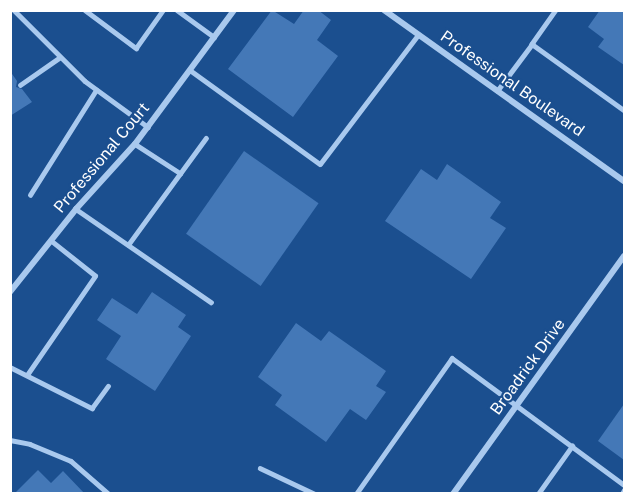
<!DOCTYPE html>
<style>
body{margin:0}
#map{position:relative;width:635px;height:504px;overflow:hidden;background:#1b4f8f;font-family:"Public Sans",sans-serif}
div>[style]{position:absolute}
.building>*{inset:0;background:#4478b7;transform-origin:0 0}
.lane>*{height:4.5px;margin:-2.25px;padding:0 2.25px;transform-origin:2.25px;border-radius:2.25px;background:#a9c9ee}
.street>*{height:6px;margin:-3px;padding:0 3px;transform-origin:3px;border-radius:3px;background:#a9c9ee}
span{translate:-50% -50%;white-space:nowrap;text-align:center;line-height:1.15;-webkit-text-stroke:4.5px #1b4f8f;paint-order:stroke}
.street-label{font-size:16px;color:#fff}
.frame{position:absolute;inset:0;border:12px solid #fff;pointer-events:none}
</style>
<div id="map">
<div class="building">
<i style="clip-path:polygon(272px 10px,294px 24px,304px 10px,318px 10px,331px 20px,317px 40px,338px 56px,293px 117px,228px 69px)"></i>
<i style="clip-path:polygon(600px 10px,624px 10px,624px 65px,598px 47px,604px 39px,588px 27px)"></i>
<i style="clip-path:polygon(10px 71px,17px 81px,16px 87px,22px 89px,32px 102px,10px 116px)"></i>
<i style="left:244px;top:151px;width:91px;height:101px;rotate:35deg"></i>
<i style="clip-path:polygon(447px 164px,501px 202px,490px 218px,506px 228px,471px 279px,385px 221px,421px 169px,437px 180px)"></i>
<i style="clip-path:polygon(152px 292px,186px 315px,178px 327px,191px 336px,155px 391px,106px 359px,121px 336px,97px 320px,112px 298px,137px 314px)"></i>
<i style="clip-path:polygon(296px 323px,321px 341px,329px 331px,386px 371px,376px 386px,386px 392px,366px 420px,350px 409px,326px 442px,275px 405px,282px 395px,258px 377px)"></i>
<i style="clip-path:polygon(624px 404px,624px 460px,598px 441px)"></i>
<i style="clip-path:polygon(38px 470px,51px 483px,63px 471px,85px 494px,14px 494px)"></i>
</div>
<div class="lane">
<i style="left:14px;top:10px;width:100px;rotate:45deg"></i>
<i style="left:85px;top:81px;width:78px;rotate:36.1deg"></i>
<i style="left:85px;top:10px;width:64px;rotate:36.7deg"></i>
<i style="left:136px;top:48px;width:47px;rotate:-54.6deg"></i>
<i style="left:177px;top:10px;width:46px;rotate:36.1deg"></i>
<i style="left:556px;top:10px;width:42px;rotate:125.2deg"></i>
<i style="left:532px;top:44px;width:113px;rotate:35.7deg"></i>
<i style="left:190px;top:70px;width:160px;rotate:35.9deg"></i>
<i style="left:320px;top:164px;width:162px;rotate:-52.8deg"></i>
<i style="left:20px;top:85px;width:47px;rotate:-34.7deg"></i>
<i style="left:497px;top:91px;width:59px;rotate:-53.3deg"></i>
<i style="left:135px;top:144px;width:54px;rotate:32.8deg"></i>
<i style="left:30px;top:195px;width:124px;rotate:-57.8deg"></i>
<i style="left:76px;top:209px;width:164px;rotate:34.6deg"></i>
<i style="left:128px;top:245px;width:132px;rotate:-53.9deg"></i>
<i style="left:10px;top:367px;width:92px;rotate:26.6deg"></i>
<i style="left:92px;top:408px;width:27px;rotate:-54deg"></i>
<i style="left:27px;top:375px;width:120px;rotate:-55.5deg"></i>
<i style="left:95px;top:276px;width:56px;rotate:-141.5deg"></i>
<i style="left:10px;top:440px;width:20px;rotate:11deg"></i>
<i style="left:30px;top:444px;width:44px;rotate:22.5deg"></i>
<i style="left:71px;top:461px;width:50px;rotate:41deg"></i>
<i style="left:260px;top:468px;width:61px;rotate:25.3deg"></i>
<i style="left:356px;top:494px;width:166px;rotate:-54.8deg"></i>
<i style="left:452px;top:358px;width:214px;rotate:36.4deg"></i>
<i style="left:538px;top:494px;width:59px;rotate:-54.7deg"></i>
<i style="left:622px;top:494px;width:4px;rotate:-63deg"></i>
</div>
<div class="street">
<i style="left:384px;top:10px;width:295px;rotate:35.5deg"></i>
<i style="left:10px;top:292px;width:106px;rotate:-51.5deg"></i>
<i style="left:76px;top:209px;width:88px;rotate:-47.8deg"></i>
<i style="left:135px;top:144px;width:167px;rotate:-53.5deg"></i>
<i style="left:453px;top:494px;width:293px;rotate:-54.3deg"></i>
</div>
<div class="street-label">
<span style="left:512px;top:84px;rotate:35deg">Professional Boulevard</span>
<span style="left:102px;top:158px;rotate:-50deg">Professional Court</span>
<span style="left:528px;top:367px;rotate:-54deg">Broadrick Drive</span>
</div>
<div class="frame"></div>
</div>
